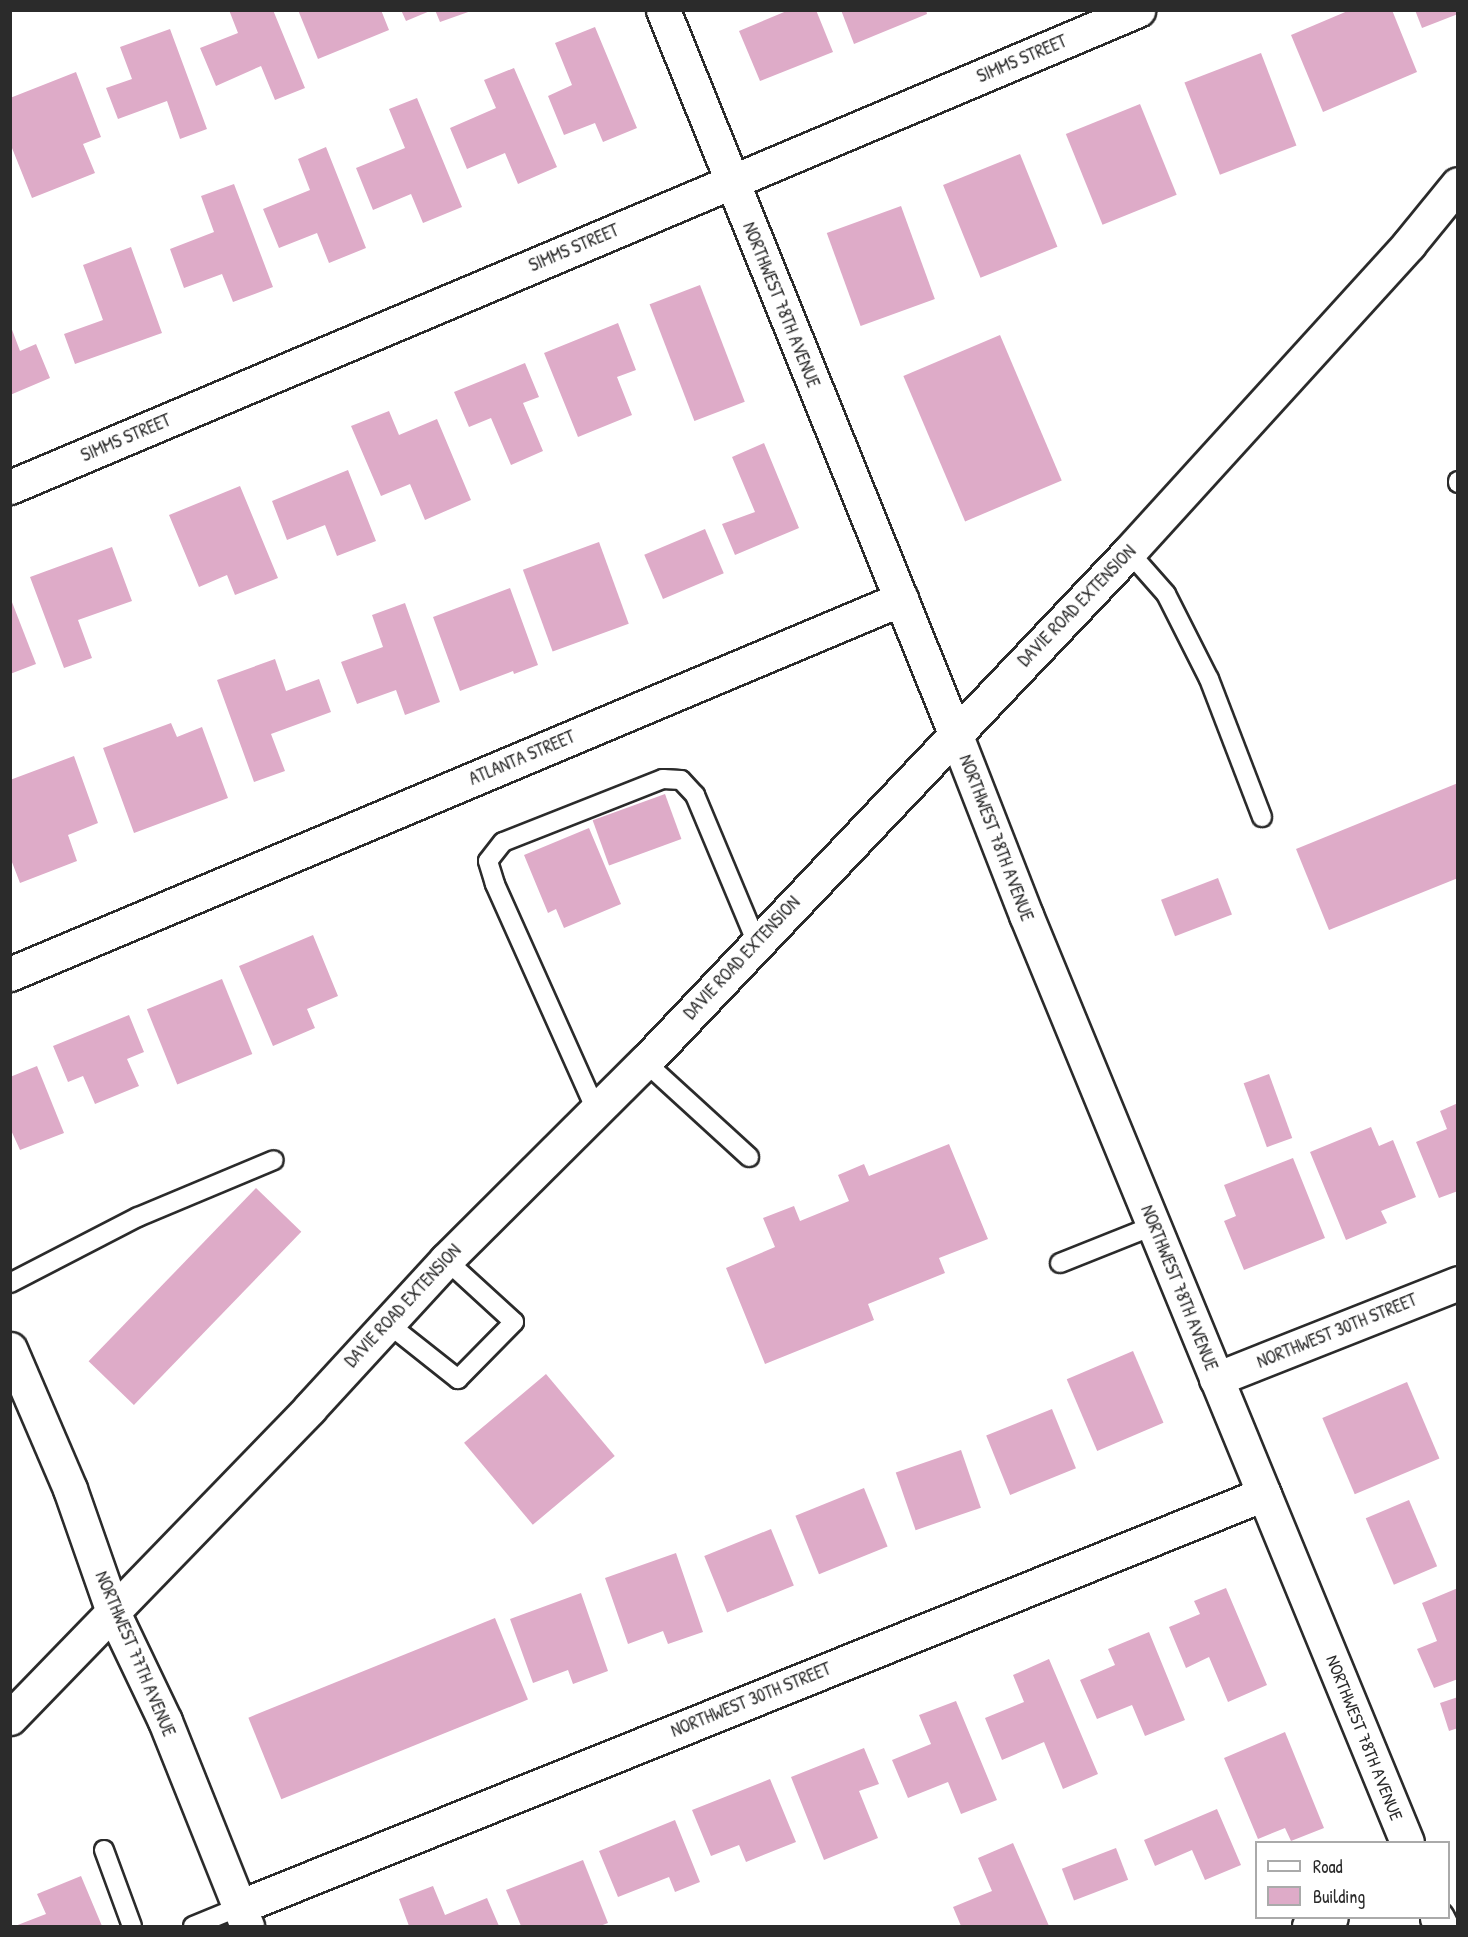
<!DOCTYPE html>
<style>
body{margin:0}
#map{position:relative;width:1468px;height:1937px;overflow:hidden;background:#fff;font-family:"Patrick Hand",sans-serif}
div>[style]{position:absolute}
.building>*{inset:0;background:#deabc8;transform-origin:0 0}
.roads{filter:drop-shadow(2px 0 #2b2b2b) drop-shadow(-2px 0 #2b2b2b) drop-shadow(0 2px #2b2b2b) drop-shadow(0 -2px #2b2b2b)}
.lane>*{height:18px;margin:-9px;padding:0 9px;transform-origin:9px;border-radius:9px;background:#fff}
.street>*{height:33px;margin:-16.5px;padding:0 16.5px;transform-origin:16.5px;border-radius:16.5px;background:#fff}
.secondary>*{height:33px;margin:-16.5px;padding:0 16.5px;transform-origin:16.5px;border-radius:16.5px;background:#fff}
span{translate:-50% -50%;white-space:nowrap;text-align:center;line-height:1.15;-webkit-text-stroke:4.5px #fff;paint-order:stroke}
.street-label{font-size:18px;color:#2b2b2b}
.frame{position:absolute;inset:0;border:12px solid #2b2b2b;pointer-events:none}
.legend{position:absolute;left:1255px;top:1841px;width:195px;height:78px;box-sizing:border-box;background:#fff;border:2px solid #aaa;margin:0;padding:8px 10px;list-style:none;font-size:18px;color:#2b2b2b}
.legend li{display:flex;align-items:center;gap:12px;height:30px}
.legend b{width:30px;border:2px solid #aaa}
</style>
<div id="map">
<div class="building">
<i style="clip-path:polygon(229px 10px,273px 10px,305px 88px,275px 100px,261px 66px,216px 86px,200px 48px,238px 33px)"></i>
<i style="clip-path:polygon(298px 10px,381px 10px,389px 30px,318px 59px)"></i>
<i style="clip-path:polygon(401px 10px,430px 10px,430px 11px,406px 21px)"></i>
<i style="clip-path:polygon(435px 10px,471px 10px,471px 11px,440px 22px)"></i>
<i style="clip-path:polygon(789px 10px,816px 10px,833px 52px,760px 81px,739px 31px)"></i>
<i style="clip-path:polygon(841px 10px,926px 10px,927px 14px,854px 44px)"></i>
<i style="clip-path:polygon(1350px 10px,1392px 10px,1417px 72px,1323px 112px,1291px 35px)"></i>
<i style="clip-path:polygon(1415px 10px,1458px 10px,1458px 14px,1422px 28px)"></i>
<i style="clip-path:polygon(595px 27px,637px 128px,603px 142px,595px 123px,564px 135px,548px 96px,572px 85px,555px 43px)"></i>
<i style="clip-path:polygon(170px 29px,207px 129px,180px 139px,167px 101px,118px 119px,106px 88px,132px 79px,120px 47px)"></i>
<i style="left:1261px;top:53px;width:99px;height:82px;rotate:69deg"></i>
<i style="clip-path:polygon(514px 68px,557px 167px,518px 184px,505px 153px,467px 169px,450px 128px,496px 108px,484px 80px)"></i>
<i style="clip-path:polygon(76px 72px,101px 137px,83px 144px,95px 173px,32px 198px,10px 143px,10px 98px)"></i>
<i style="clip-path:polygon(417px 98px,462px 207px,423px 223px,411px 194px,373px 210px,356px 168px,405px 148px,389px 109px)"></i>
<i style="left:1140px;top:104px;width:98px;height:80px;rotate:68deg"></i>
<i style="clip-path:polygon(326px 147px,366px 248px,329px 263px,317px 233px,279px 248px,263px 209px,310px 190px,298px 159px)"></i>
<i style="left:1020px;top:154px;width:100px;height:83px;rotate:68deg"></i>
<i style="clip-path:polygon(234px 184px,273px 287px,233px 302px,222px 274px,184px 288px,170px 249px,214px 232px,201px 196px)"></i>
<i style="left:901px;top:206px;width:99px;height:79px;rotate:70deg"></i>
<i style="clip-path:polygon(131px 247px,162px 333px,75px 364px,64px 334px,103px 320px,83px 265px)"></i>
<i style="left:700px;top:285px;width:125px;height:54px;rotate:69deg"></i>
<i style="clip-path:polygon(618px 323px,636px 370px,617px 377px,632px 415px,578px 437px,544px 353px)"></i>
<i style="clip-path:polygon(11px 327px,20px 351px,36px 344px,50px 378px,10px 395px)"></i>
<i style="left:1000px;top:335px;width:158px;height:105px;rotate:67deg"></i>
<i style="clip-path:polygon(525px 363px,539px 397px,523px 403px,543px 451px,511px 465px,491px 418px,469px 427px,454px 392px)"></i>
<i style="clip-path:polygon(389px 411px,399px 435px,437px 419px,471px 500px,425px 520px,410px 484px,381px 496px,351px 426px)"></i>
<i style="clip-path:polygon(764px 443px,799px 528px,735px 555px,722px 524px,755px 512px,732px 457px)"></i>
<i style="clip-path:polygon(348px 470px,376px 541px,337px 556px,325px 525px,287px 540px,272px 501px)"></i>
<i style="clip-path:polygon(240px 486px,278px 578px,235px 595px,227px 575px,199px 587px,169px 515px)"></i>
<i style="left:705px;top:529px;width:48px;height:66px;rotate:67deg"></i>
<i style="left:599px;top:542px;width:87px;height:81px;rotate:70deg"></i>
<i style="clip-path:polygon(112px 547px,132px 601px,78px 620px,92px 658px,64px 668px,30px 577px)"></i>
<i style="clip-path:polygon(510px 588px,538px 665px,514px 674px,513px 671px,460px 691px,433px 617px)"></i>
<i style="clip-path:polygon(10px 597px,36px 664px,10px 674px)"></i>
<i style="clip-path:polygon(405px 603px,440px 702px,405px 715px,396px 690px,357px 704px,341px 662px,383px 647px,372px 615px)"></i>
<i style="clip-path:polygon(275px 659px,286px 691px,319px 679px,331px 712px,271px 734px,285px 771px,254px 782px,217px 680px)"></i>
<i style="clip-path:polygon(171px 723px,177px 737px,202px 727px,228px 798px,134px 833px,103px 748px)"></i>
<i style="clip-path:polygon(74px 756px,98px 823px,68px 835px,77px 861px,20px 883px,10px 857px,10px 780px)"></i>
<i style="clip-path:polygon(1458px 783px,1458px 878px,1329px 930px,1296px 849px)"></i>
<i style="left:665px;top:794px;width:48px;height:77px;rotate:70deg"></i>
<i style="clip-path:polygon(589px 828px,621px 904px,564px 928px,556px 909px,548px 913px,524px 855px)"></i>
<i style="left:1218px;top:878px;width:39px;height:61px;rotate:69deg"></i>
<i style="clip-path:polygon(313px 935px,338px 996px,307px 1009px,315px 1028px,273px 1046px,239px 966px)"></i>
<i style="left:222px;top:979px;width:81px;height:81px;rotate:68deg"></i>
<i style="clip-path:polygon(129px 1015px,144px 1052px,127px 1059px,139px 1086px,95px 1104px,83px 1076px,68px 1082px,53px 1046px)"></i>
<i style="clip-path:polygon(37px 1066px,64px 1133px,20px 1150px,10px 1128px,10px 1077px)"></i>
<i style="left:1269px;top:1074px;width:68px;height:27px;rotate:70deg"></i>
<i style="clip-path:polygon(1458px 1103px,1458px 1191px,1439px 1198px,1416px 1142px,1447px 1129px,1440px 1111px)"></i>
<i style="clip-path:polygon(1371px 1127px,1379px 1146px,1393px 1140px,1416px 1197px,1381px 1211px,1387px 1223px,1346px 1240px,1310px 1152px)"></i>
<i style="clip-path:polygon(949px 1144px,988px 1239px,939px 1258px,945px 1273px,868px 1304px,874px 1320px,765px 1364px,726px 1268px,775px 1247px,763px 1218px,794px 1206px,800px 1221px,849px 1201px,838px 1175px,864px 1164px,869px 1176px)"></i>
<i style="clip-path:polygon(1293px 1158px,1325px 1238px,1244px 1270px,1224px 1221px,1236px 1216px,1224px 1185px)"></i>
<i style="left:256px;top:1188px;width:63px;height:241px;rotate:44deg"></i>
<i style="left:1133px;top:1351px;width:78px;height:72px;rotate:67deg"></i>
<i style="left:546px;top:1374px;width:107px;height:107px;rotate:50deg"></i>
<i style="left:1407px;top:1382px;width:83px;height:92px;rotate:67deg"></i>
<i style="left:1052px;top:1409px;width:64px;height:71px;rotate:68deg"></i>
<i style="left:961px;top:1450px;width:61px;height:69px;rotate:71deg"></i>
<i style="left:864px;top:1488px;width:63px;height:74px;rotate:68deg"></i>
<i style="left:1409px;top:1500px;width:72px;height:47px;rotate:67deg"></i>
<i style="left:771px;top:1529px;width:61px;height:72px;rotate:68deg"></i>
<i style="clip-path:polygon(676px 1553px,703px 1632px,668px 1644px,663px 1631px,628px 1644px,605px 1578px)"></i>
<i style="clip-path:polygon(1226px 1588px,1267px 1685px,1228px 1702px,1209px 1657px,1186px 1668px,1169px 1627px,1200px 1614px,1194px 1601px)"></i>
<i style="clip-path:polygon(1458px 1588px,1458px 1679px,1434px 1688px,1417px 1649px,1437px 1641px,1422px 1603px)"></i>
<i style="clip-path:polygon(581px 1593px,608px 1671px,573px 1684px,568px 1670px,533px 1683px,510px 1619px)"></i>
<i style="left:495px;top:1618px;width:88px;height:266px;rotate:68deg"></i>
<i style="clip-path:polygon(1149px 1632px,1185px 1720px,1145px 1736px,1132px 1705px,1097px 1719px,1080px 1680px,1115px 1665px,1108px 1649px)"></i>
<i style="clip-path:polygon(1049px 1659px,1098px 1774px,1063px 1789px,1044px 1742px,1002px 1760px,985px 1718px,1024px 1702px,1013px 1675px)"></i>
<i style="clip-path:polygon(1458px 1697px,1458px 1728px,1449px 1731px,1440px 1703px)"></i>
<i style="clip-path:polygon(956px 1701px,997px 1800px,961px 1814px,948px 1782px,908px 1798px,892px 1760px,931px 1744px,919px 1715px)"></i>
<i style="clip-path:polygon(1285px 1732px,1324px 1828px,1291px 1841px,1285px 1828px,1258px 1839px,1224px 1758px)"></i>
<i style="clip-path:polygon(864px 1748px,879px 1784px,859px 1791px,878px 1838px,824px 1860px,791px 1777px)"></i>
<i style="clip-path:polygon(770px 1779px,796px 1842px,746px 1862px,739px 1845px,711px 1856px,692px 1810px)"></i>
<i style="clip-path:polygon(1217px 1809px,1241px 1865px,1205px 1880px,1192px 1850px,1155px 1866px,1144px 1840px)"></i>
<i style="clip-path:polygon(675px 1820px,700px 1882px,675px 1892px,669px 1877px,618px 1897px,599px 1851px)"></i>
<i style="clip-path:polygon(1013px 1843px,1049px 1926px,961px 1926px,953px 1907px,992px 1891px,978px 1858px)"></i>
<i style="left:1116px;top:1848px;width:34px;height:58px;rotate:69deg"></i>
<i style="clip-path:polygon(583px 1860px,608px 1923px,600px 1926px,521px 1926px,506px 1890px)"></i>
<i style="clip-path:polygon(81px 1876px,102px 1926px,15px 1926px,46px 1914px,37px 1894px)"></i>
<i style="clip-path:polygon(433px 1886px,445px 1915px,487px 1898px,499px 1926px,409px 1926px,399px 1899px)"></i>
</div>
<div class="roads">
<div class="lane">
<i style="left:1458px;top:481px;width:2px;rotate:90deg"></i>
<i style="left:1129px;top:552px;width:56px;rotate:48.6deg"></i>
<i style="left:1166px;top:594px;width:95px;rotate:63.2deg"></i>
<i style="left:1209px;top:679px;width:148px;rotate:69deg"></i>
<i style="left:645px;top:1062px;width:141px;rotate:42.4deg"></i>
<i style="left:596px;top:1110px;width:248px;rotate:-114.1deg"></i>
<i style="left:495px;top:884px;width:24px;rotate:-107deg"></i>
<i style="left:488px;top:861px;width:24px;rotate:-52deg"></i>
<i style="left:503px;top:842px;width:172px;rotate:-21.5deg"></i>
<i style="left:663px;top:779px;width:18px;rotate:3deg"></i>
<i style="left:681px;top:780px;width:21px;rotate:47deg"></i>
<i style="left:695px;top:795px;width:160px;rotate:67.3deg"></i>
<i style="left:1060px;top:1263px;width:100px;rotate:-21.7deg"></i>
<i style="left:10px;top:1283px;width:144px;rotate:-27.3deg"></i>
<i style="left:138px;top:1217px;width:147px;rotate:-22.7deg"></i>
<i style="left:386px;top:1322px;width:92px;rotate:38.4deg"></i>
<i style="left:458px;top:1379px;width:80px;rotate:-45.5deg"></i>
<i style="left:514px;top:1322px;width:92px;rotate:-137.6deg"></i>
<i style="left:104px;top:1850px;width:81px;rotate:69.8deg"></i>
<i style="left:193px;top:1926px;width:50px;rotate:-22.4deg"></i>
</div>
<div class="street">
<i style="left:663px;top:10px;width:780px;rotate:68.01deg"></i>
<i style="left:955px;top:733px;width:195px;rotate:68.7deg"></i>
<i style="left:1026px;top:915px;width:1002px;rotate:67.66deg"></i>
<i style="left:10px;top:487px;width:1225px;rotate:-22.92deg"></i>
<i style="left:10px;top:974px;width:967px;rotate:-22.83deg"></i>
<i style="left:10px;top:1349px;width:152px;rotate:66.8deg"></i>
<i style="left:70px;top:1489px;width:130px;rotate:70.7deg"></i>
<i style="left:113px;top:1612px;width:121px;rotate:64.5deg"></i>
<i style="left:165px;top:1721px;width:221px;rotate:68.2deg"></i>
<i style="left:1216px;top:1379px;width:260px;rotate:-21.6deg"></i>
<i style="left:239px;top:1907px;width:1105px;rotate:-21.95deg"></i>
<i style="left:1437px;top:1918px;width:9px;rotate:63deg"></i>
<i style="left:1309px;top:1926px;width:23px;rotate:-20deg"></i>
</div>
<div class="secondary">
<i style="left:10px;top:1718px;width:431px;rotate:-45.9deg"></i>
<i style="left:310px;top:1408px;width:201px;rotate:-47.4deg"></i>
<i style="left:446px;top:1260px;width:281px;rotate:-44.9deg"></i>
<i style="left:645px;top:1062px;width:703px;rotate:-46.5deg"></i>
<i style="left:1129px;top:552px;width:416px;rotate:-47.7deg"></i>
<i style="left:1409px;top:244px;width:77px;rotate:-50.8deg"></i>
</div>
</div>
<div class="street-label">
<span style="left:1022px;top:59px;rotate:-23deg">SIMMS STREET</span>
<span style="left:574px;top:248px;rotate:-23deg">SIMMS STREET</span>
<span style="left:781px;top:305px;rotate:68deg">NORTHWEST 78TH AVENUE</span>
<span style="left:126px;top:438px;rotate:-23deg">SIMMS STREET</span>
<span style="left:1077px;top:606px;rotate:-46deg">DAVIE ROAD EXTENSION</span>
<span style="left:522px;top:758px;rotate:-23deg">ATLANTA STREET</span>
<span style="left:996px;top:838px;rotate:69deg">NORTHWEST 78TH AVENUE</span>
<span style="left:742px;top:958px;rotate:-47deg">DAVIE ROAD EXTENSION</span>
<span style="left:1179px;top:1288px;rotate:68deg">NORTHWEST 78TH AVENUE</span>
<span style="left:403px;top:1306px;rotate:-47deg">DAVIE ROAD EXTENSION</span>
<span style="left:1337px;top:1331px;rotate:-22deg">NORTHWEST 30TH STREET</span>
<span style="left:135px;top:1654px;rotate:67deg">NORTHWEST 77TH AVENUE</span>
<span style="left:751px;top:1700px;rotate:-22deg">NORTHWEST 30TH STREET</span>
<span style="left:1364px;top:1738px;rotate:68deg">NORTHWEST 78TH AVENUE</span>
</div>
<div class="frame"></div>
<ul class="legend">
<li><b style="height:8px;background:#fff"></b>Road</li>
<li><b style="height:16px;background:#deabc8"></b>Building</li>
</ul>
</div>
